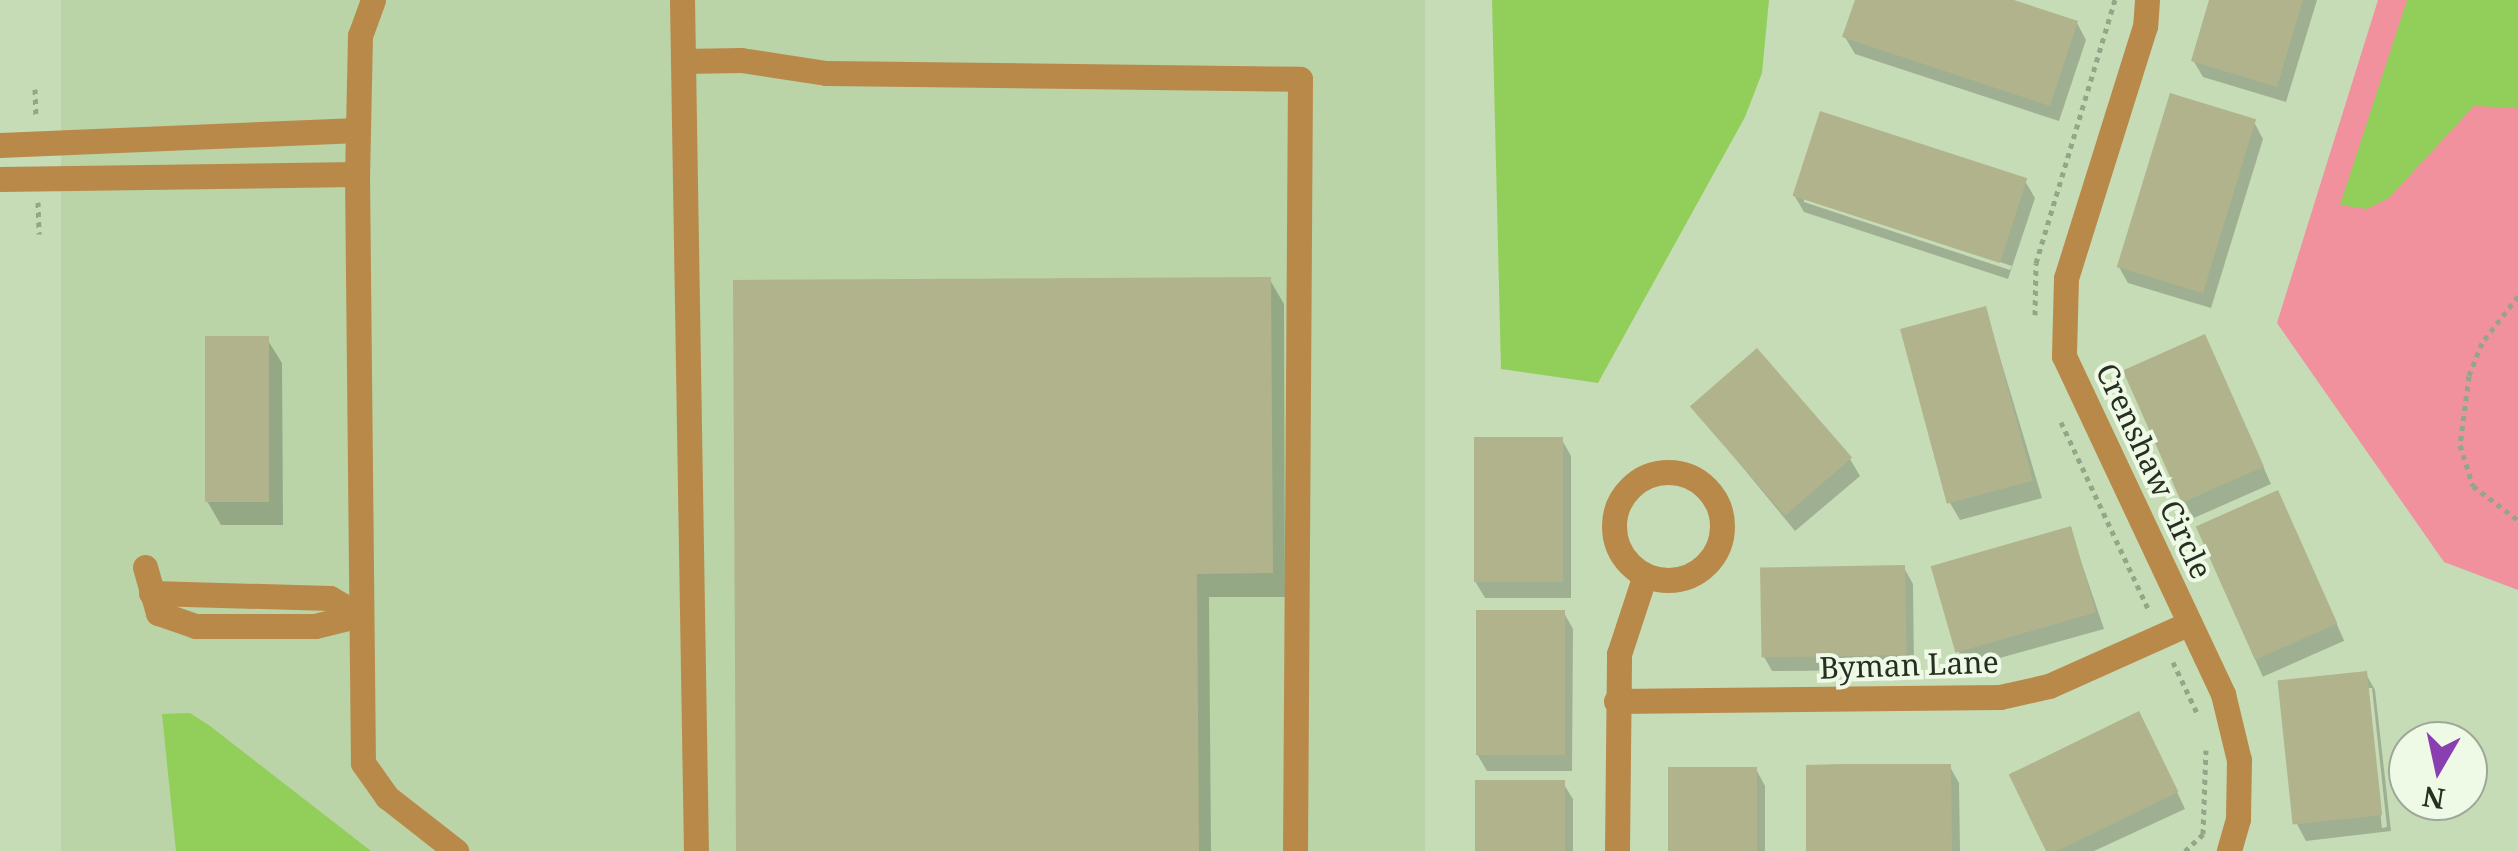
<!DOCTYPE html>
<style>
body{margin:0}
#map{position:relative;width:2518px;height:851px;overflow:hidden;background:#c6dcb6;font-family:"Noto Serif",serif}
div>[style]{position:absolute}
.built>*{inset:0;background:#bad3a7;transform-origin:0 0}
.green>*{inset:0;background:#f0919d}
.water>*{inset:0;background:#92ce5a}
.shadow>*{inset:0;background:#0003;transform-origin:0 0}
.building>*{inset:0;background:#b0b38b;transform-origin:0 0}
.path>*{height:5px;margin-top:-2.5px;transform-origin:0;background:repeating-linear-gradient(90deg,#94a687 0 5px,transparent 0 10px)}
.minor>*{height:25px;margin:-12.5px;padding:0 12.5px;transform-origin:12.5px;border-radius:12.5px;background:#b9894a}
.minor>.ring{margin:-12.5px;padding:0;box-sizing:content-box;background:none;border:25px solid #b9894a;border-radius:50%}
span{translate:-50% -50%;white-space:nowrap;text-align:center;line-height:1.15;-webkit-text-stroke:8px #eef9e6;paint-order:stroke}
.street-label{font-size:30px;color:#272f21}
.north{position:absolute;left:2388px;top:721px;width:100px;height:100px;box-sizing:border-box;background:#eef9e6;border:2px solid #9ea897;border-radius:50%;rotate:189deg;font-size:28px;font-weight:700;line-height:40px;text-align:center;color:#272f21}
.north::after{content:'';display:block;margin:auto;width:35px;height:45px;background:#893fb0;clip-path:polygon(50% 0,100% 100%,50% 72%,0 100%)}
</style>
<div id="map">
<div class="built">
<i style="left:61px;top:0;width:1364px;height:851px"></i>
</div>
<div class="green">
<i style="clip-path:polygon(2378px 0,2518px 0,2518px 590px,2444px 562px,2277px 323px)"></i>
</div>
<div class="water">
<i style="clip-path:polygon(1492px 0,1769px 0,1762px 73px,1745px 117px,1598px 383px,1501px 369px)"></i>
<i style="clip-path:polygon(2407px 0,2518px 0,2518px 108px,2474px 106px,2389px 198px,2367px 209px,2340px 205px)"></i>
<i style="clip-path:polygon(190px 713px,210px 726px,371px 851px,176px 851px,162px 714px)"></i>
</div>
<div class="shadow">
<i style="clip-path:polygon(1858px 0,2007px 0,2077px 23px,2086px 40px,2059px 121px,1855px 54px,1845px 37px)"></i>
<i style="clip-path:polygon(2212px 0,2317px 0,2286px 102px,2203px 77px,2193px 60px)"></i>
<i style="clip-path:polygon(2254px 122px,2263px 139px,2211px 308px,2128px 283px,2119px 267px)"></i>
<i style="clip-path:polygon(evenodd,2025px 181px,2035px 198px,2008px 279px,1804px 212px,1794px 195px,2025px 181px,1804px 197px,2012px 266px,2010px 270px,1804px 202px,1804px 197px)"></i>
<i style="clip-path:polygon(1270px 280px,1284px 304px,1285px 597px,1209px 597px,1211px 851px,739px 851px)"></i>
<i style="clip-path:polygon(1985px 308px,2042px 498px,1960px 520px,1950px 503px)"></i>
<i style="clip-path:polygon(267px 339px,282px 363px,283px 525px,221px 525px,207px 501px)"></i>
<i style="clip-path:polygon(2213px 354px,2271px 484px,2194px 518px,2184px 502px)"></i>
<i style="clip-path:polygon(1693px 407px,1850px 459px,1860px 476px,1795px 531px)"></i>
<i style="clip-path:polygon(1562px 440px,1571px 456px,1571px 598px,1485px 598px,1475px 581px)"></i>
<i style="left:2286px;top:510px;width:143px;height:89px;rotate:66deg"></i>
<i style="clip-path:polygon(2070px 529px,2104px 629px,1967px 667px,1958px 650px)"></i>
<i style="clip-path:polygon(1904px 568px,1913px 584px,1914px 670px,1772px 671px,1763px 655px)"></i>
<i style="clip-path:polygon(1564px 613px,1573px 629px,1572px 771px,1487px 771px,1477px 754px)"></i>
<i style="clip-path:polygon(evenodd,2366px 674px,2375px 690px,2391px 831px,2306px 841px,2297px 824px,2366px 674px,2366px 688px,2372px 688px,2387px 827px,2382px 828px,2366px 688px)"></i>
<i style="clip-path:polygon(2148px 730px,2185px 809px,2094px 851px,2047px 851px,2011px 773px)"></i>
<i style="clip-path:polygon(1950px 767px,1959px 783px,1960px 851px,1809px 851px)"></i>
<i style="clip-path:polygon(1756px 769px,1765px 786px,1765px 851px,1670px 851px)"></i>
<i style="clip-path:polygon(1563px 783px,1573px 799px,1573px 851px,1478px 851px)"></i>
</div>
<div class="building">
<i style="clip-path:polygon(1855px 0,2014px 0,2078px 21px,2050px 106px,1842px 37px)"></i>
<i style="clip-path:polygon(2209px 0,2303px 0,2277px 87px,2191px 61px)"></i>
<i style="left:2170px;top:93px;width:90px;height:182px;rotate:17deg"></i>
<i style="left:1820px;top:111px;width:218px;height:89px;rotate:18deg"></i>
<i style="clip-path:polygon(1271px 277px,1273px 573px,1197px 574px,1199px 851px,736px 851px,733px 280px)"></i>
<i style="left:1986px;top:306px;width:181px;height:89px;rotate:75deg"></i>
<i style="left:2205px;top:334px;width:145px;height:90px;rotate:66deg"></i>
<i style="left:205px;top:336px;width:64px;height:166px"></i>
<i style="left:1757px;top:348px;width:145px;height:89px;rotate:49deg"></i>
<i style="left:1474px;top:437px;width:89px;height:145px"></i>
<i style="left:2278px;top:490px;width:146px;height:90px;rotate:66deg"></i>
<i style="left:2071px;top:526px;width:90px;height:146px;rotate:74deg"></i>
<i style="left:1905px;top:565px;width:90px;height:145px;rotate:89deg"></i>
<i style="left:1476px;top:610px;width:89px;height:145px"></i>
<i style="left:2367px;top:671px;width:145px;height:90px;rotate:84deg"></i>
<i style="left:2139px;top:711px;width:90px;height:145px;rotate:64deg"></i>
<i style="clip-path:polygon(1843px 764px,1951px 764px,1952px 851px,1806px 851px,1806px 765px)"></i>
<i style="left:1668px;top:767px;width:89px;height:84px"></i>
<i style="left:1475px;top:780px;width:90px;height:71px"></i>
</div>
<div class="path">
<i style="left:35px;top:89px;width:27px;rotate:88deg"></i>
<i style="left:38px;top:202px;width:32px;rotate:88deg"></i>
<i style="left:2518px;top:296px;width:59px;rotate:127.5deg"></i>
<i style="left:2482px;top:343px;width:35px;rotate:112deg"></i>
<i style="left:2469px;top:376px;width:70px;rotate:97.4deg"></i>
<i style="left:2460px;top:445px;width:43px;rotate:72.4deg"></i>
<i style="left:2473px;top:486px;width:56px;rotate:37.1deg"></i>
<i style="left:2035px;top:315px;width:52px;rotate:-88.9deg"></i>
<i style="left:2036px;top:263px;width:275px;rotate:-73.3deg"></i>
<i style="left:2061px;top:422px;width:208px;rotate:65deg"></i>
<i style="left:2173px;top:662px;width:59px;rotate:64.7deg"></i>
<i style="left:2185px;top:851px;width:25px;rotate:-43deg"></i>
<i style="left:2203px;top:834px;width:84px;rotate:-88deg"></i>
</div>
<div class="minor">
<i style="left:373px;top:0;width:37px;rotate:110deg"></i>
<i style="left:360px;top:35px;width:139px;rotate:91.2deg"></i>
<i style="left:357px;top:174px;width:589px;rotate:89.42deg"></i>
<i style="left:363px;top:763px;width:42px;rotate:54.8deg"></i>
<i style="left:387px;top:797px;width:88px;rotate:38deg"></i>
<i style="left:682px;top:0;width:851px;rotate:89.06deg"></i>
<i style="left:2147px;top:0;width:26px;rotate:94deg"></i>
<i style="left:2145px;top:26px;width:264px;rotate:107.4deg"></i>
<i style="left:2066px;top:278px;width:78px;rotate:91.5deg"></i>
<i style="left:2064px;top:356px;width:374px;rotate:64.8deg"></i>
<i style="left:2223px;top:694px;width:68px;rotate:76.4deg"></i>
<i style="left:2239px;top:760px;width:59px;rotate:91deg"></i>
<i style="left:2238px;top:819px;width:33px;rotate:106deg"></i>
<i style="left:683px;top:61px;width:58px;rotate:-1deg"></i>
<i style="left:741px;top:60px;width:86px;rotate:8.7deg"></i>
<i style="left:826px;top:73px;width:474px;rotate:0.7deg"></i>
<i style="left:1300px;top:79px;width:772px;rotate:90.37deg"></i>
<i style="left:0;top:145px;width:358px;rotate:-2.4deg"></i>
<i style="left:0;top:179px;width:357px;rotate:-0.8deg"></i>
<i class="ring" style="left:1614px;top:472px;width:83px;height:83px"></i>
<i style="left:145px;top:567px;width:48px;rotate:74.2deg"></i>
<i style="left:158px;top:613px;width:39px;rotate:19deg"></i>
<i style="left:195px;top:626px;width:120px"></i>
<i style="left:315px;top:626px;width:46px;rotate:-13.7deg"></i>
<i style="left:151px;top:593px;width:179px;rotate:1.6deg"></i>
<i style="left:330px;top:598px;width:34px;rotate:30deg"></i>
<i style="left:1616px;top:701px;width:384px;rotate:-0.6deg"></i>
<i style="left:2000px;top:697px;width:50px;rotate:-12.7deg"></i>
<i style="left:2049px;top:686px;width:154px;rotate:-24.1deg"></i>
<i style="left:1617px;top:851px;width:197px;rotate:-89.4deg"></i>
<i style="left:1619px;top:654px;width:83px;rotate:-71.8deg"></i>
</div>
<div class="street-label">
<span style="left:2154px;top:471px;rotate:65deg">Crenshaw Circle</span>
<span style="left:1909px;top:665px;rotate:-2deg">Byman Lane</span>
</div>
<div class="north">N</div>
</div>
